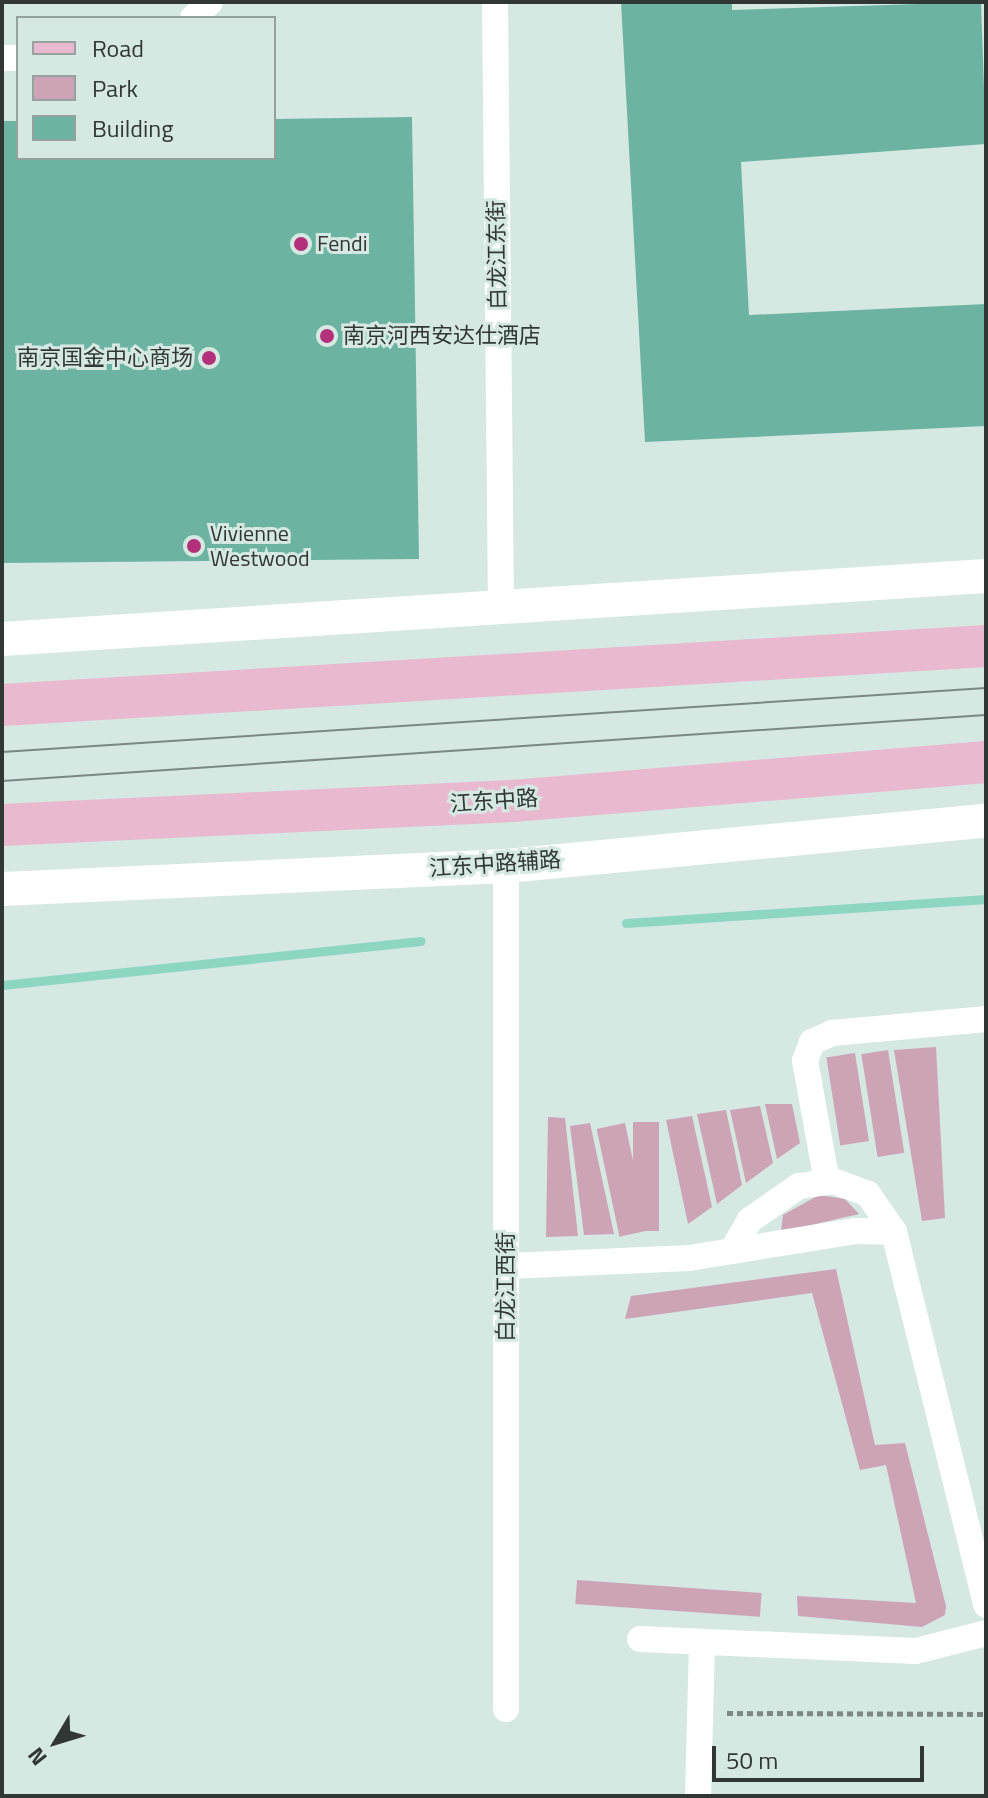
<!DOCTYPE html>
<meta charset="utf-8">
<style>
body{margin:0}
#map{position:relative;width:988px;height:1798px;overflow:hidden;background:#d6e8e2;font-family:"Titillium Web","Noto Sans SC",sans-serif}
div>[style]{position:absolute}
.green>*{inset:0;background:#cca4b5;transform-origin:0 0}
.stream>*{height:9px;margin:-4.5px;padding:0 4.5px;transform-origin:4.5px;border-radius:4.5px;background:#8dd6c2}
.building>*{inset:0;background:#6cb4a1}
.path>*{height:5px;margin-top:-2.5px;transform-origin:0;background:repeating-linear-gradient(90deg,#7c8884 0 6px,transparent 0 10px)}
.minor>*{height:26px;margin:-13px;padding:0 13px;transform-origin:13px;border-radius:13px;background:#fff}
.tertiary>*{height:34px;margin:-17px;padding:0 17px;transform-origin:17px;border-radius:17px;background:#fff}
.primary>*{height:42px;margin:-21px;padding:0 21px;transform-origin:21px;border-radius:21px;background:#e9b9d0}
.tram>*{height:2px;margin:-1px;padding:0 1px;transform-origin:1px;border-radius:1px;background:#7b8784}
.dots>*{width:22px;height:22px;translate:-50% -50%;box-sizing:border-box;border:4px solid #d6e8e2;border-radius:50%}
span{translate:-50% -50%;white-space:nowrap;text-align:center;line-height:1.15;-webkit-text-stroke:6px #d6e8e2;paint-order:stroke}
.poi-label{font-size:22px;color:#303735}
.left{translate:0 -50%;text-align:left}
.right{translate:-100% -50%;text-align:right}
.street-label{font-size:22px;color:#303735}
.frame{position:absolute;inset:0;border:4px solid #303735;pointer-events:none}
.legend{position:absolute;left:16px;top:16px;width:260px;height:144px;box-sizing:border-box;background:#d6e8e2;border:2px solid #94a19d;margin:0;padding:10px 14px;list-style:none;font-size:24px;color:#303735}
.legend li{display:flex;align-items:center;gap:16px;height:40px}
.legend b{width:40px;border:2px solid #94a19d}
.north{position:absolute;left:16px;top:1702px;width:80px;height:80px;-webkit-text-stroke:6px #d6e8e2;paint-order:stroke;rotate:232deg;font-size:22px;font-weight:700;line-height:32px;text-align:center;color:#303735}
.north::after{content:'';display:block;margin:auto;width:28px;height:36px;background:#303735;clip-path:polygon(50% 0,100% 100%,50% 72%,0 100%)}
.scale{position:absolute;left:712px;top:1746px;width:212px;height:36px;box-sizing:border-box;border:4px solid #303735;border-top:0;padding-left:10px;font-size:24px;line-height:28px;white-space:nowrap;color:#303735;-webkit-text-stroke:6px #d6e8e2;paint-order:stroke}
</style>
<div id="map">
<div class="green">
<i style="clip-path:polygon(936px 1047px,945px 1218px,922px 1221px,894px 1050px)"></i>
<i style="left:888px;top:1050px;width:104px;height:27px;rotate:81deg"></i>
<i style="left:855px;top:1053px;width:89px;height:29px;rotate:81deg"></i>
<i style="clip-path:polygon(765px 1104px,792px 1104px,800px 1143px,777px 1159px)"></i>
<i style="clip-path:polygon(760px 1106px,773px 1163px,746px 1183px,730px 1110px)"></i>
<i style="clip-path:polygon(726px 1110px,742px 1185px,717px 1204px,697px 1114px)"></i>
<i style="clip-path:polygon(692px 1116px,712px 1207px,688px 1224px,666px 1120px)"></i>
<i style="clip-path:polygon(548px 1117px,565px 1118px,578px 1236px,546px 1237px)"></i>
<i style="left:633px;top:1122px;width:26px;height:109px"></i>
<i style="clip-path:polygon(590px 1123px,614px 1234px,584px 1235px,570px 1126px)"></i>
<i style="left:625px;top:1123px;width:110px;height:29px;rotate:78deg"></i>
<i style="clip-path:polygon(819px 1195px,845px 1199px,859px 1214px,781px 1232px,783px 1215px)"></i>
<i style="clip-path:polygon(836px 1269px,875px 1445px,905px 1443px,946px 1606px,945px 1615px,922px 1627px,798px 1616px,797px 1596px,916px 1603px,886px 1465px,860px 1470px,812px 1293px,625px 1319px,631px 1296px)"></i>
<i style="left:577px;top:1580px;width:185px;height:24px;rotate:4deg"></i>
</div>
<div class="stream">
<i style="left:626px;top:923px;width:361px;rotate:-3.8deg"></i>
<i style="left:2px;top:985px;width:421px;rotate:-6deg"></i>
</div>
<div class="building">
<i style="clip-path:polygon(621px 2px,732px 2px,732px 10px,981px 2px,986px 144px,741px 162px,749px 315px,986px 304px,986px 426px,645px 442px)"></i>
<i style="clip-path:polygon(412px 117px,419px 559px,2px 563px,2px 121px,18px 121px,18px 158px,274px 158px,274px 119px)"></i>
</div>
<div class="path">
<i style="left:727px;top:1713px;width:259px;rotate:0.2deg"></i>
</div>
<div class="minor">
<i style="left:495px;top:2px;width:601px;rotate:89.43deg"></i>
<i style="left:193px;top:18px;width:23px;rotate:-43deg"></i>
<i style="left:2px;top:58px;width:16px"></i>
<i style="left:506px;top:866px;width:843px;rotate:90deg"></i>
<i style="left:827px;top:1182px;width:123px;rotate:-100.3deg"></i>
<i style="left:805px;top:1061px;width:20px;rotate:-70deg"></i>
<i style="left:812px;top:1042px;width:22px;rotate:-24deg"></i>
<i style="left:832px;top:1033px;width:155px;rotate:-5.2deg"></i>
<i style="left:732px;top:1251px;width:36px;rotate:-60deg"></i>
<i style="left:750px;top:1220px;width:60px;rotate:-34.8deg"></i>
<i style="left:799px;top:1186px;width:34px;rotate:-8deg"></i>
<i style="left:833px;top:1181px;width:37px;rotate:20deg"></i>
<i style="left:868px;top:1194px;width:46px;rotate:55.6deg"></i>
<i style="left:894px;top:1232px;width:384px;rotate:76.1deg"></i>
<i style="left:506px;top:1266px;width:183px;rotate:-2.5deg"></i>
<i style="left:689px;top:1258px;width:168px;rotate:-9.2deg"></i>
<i style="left:855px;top:1231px;width:39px;rotate:1deg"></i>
<i style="left:640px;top:1639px;width:276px;rotate:2.5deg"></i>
<i style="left:916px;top:1651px;width:72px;rotate:-14.4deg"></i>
<i style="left:698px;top:1796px;width:154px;rotate:-88.5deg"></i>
</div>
<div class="tertiary">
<i style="left:2px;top:639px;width:986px;rotate:-3.66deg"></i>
<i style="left:2px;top:889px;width:505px;rotate:-2.61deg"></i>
<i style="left:506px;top:866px;width:482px;rotate:-5.4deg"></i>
</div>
<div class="primary">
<i style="left:2px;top:705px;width:986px;rotate:-3.43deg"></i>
<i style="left:2px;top:825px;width:511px;rotate:-2.69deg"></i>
<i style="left:512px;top:801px;width:476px;rotate:-4.7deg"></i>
</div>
<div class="tram">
<i style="left:2px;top:752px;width:986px;rotate:-3.72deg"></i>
<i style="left:2px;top:781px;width:986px;rotate:-3.84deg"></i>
</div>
<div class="dots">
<i style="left:301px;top:244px;background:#b3317b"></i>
<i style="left:327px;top:336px;background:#b3317b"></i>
<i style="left:209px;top:358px;background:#b3317b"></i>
<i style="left:194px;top:546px;background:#b3317b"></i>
</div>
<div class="poi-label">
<span class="left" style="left:317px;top:244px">Fendi</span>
<span class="left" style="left:343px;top:336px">南京河西安达仕酒店</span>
<span class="right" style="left:193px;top:358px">南京国金中心商场</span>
<span class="left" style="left:210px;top:546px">Vivienne<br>Westwood</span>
</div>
<div class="street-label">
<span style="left:497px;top:255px;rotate:-91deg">白龙江东街</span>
<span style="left:494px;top:801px;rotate:-4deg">江东中路</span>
<span style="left:495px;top:864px;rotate:-4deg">江东中路辅路</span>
<span style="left:506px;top:1287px;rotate:-90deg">白龙江西街</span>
</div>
<div class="frame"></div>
<ul class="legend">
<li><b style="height:10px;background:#e9b9d0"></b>Road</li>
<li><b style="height:22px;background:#cca4b5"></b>Park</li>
<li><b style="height:22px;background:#6cb4a1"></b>Building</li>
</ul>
<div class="north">N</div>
<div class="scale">50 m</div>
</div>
